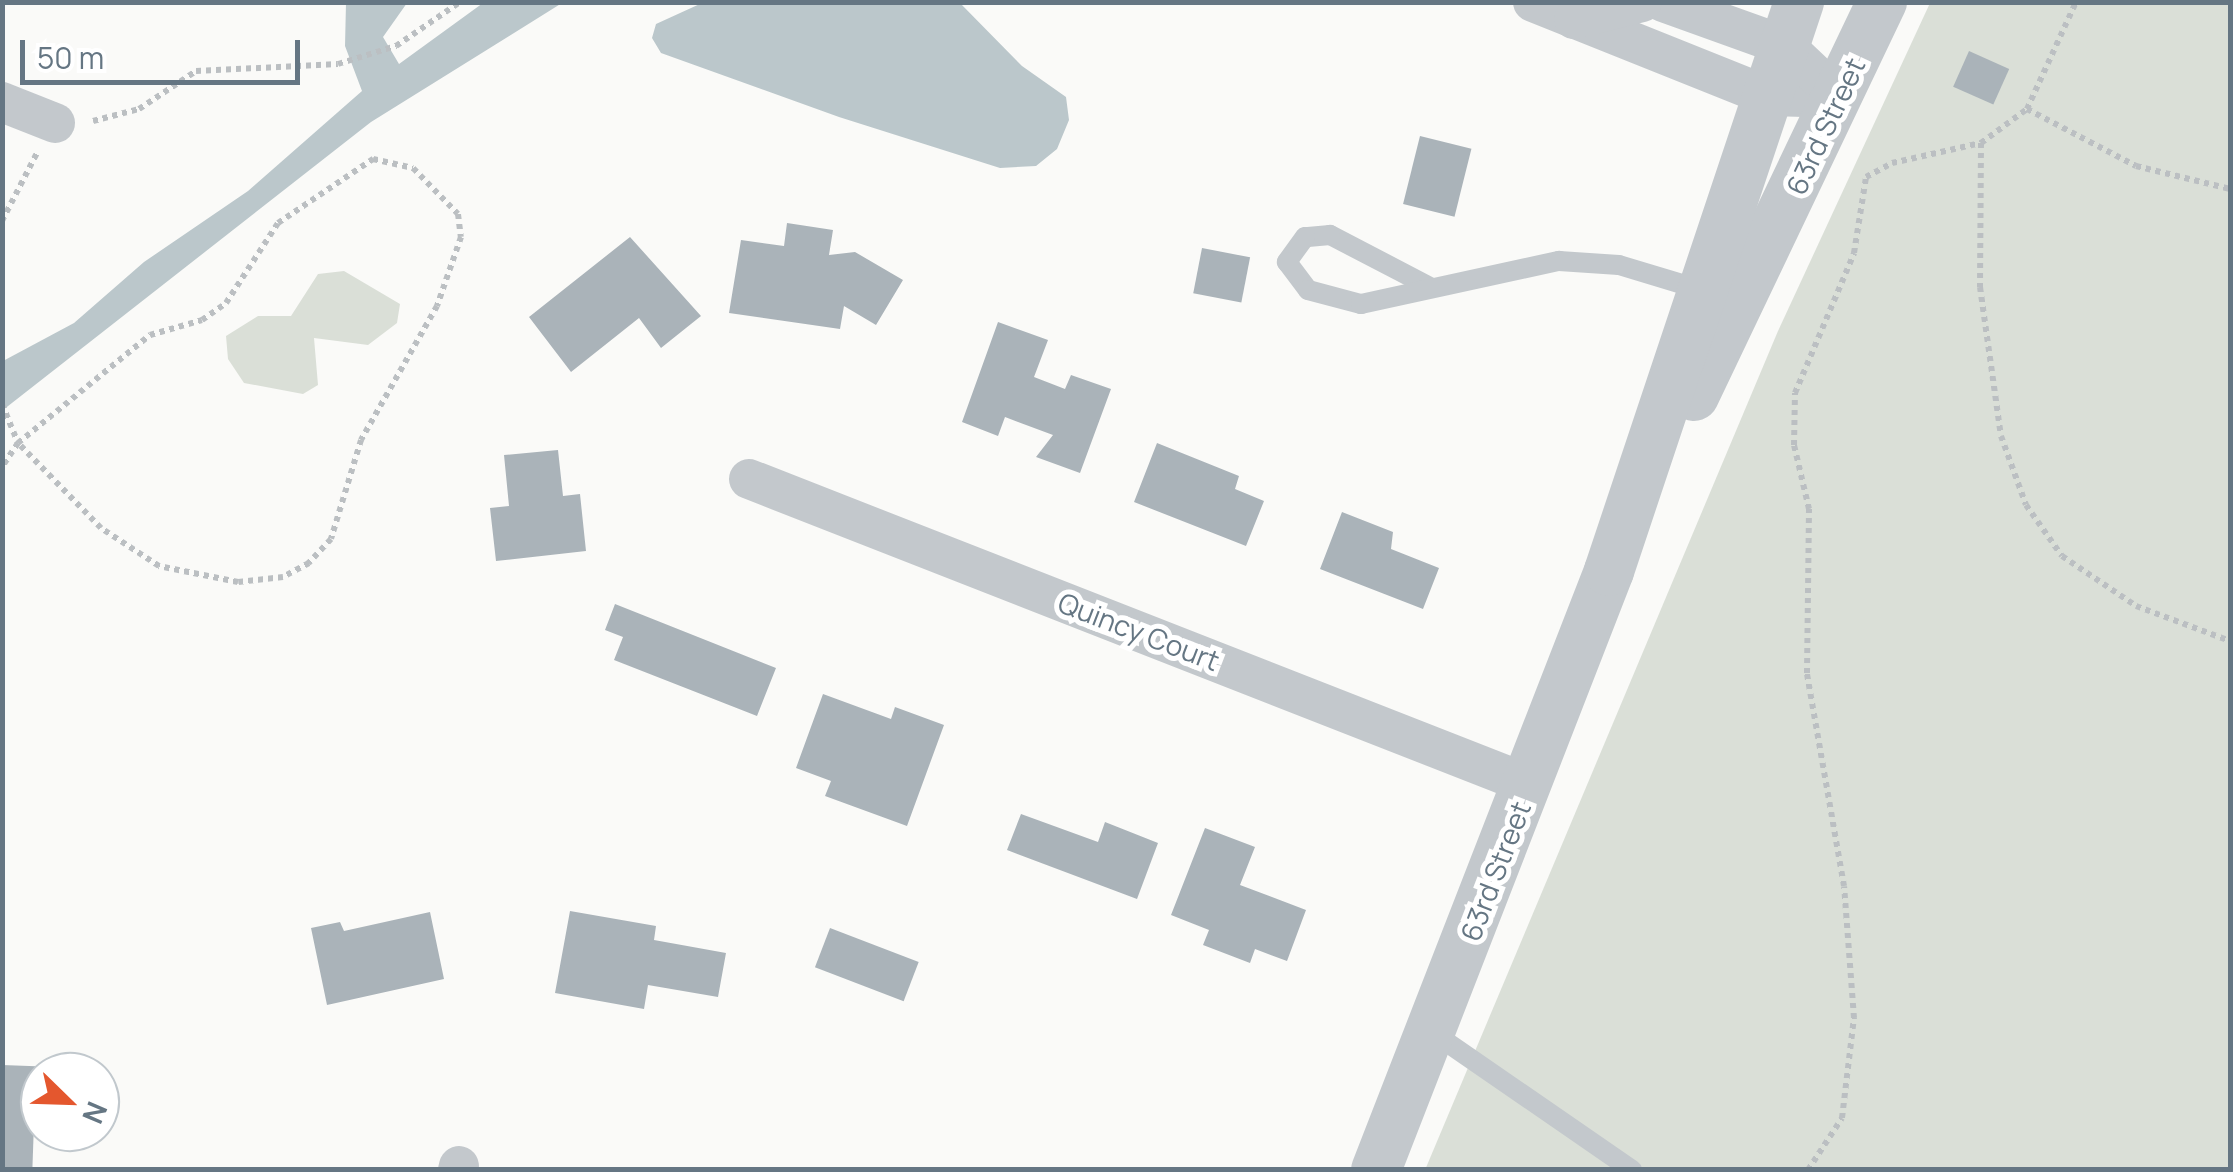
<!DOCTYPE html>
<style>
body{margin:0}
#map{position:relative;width:2233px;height:1172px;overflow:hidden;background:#fafaf8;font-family:Manrope,sans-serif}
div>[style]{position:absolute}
.green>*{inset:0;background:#dadfd7}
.water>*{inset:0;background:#bbc7cb}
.building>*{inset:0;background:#aab3b9;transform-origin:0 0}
.path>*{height:6px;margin-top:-3px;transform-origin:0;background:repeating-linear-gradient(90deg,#bbbfc2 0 5px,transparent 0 10px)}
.service>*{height:20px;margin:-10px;padding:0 10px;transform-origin:10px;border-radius:10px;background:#c3c8cc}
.minor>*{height:40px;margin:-20px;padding:0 20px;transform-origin:20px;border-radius:20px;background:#c3c8cc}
.tertiary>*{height:50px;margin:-25px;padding:0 25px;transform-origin:25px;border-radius:25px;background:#c3c8cc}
span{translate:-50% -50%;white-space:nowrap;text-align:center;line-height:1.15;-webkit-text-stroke:10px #fff;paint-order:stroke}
.street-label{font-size:28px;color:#657683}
.frame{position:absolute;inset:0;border:5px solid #657683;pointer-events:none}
.north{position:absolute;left:20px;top:1052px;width:100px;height:100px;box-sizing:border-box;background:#fff;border:2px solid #c1c8cd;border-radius:50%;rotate:113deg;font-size:28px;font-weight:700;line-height:40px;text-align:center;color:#657683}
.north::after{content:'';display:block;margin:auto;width:35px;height:45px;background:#e4572e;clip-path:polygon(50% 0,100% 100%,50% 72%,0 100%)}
.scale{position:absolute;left:20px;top:40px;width:280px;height:45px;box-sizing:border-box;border:5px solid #657683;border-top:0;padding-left:12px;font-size:30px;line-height:35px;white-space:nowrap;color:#657683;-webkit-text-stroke:8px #fff;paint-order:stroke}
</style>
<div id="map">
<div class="green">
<i style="clip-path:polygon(1930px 3px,2230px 3px,2230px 1169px,1425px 1170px,1778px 331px)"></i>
<i style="clip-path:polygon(344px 271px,400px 304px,397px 323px,368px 345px,314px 338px,318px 385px,303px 394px,244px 383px,228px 359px,226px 336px,258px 316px,291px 316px,318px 274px)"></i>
</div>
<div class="water">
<i style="clip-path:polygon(346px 3px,407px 3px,383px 37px,399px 64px,483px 3px,562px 3px,371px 122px,3px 410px,3px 361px,74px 323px,144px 262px,248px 191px,362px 91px,345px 46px)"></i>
<i style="clip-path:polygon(702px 3px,960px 3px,1022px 66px,1066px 97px,1069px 120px,1057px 149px,1036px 166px,1000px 168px,839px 117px,661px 53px,652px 38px,656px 24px)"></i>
</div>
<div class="building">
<i style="left:1969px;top:51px;width:44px;height:39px;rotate:24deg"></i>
<i style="left:1420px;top:136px;width:53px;height:70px;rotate:14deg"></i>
<i style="clip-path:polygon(787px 223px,833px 230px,829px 255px,855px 252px,903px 280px,876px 325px,844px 306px,840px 329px,729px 313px,741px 240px,784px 246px)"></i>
<i style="clip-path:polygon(630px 237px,701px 316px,661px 348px,639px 318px,571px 372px,529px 317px)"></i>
<i style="left:1202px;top:248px;width:49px;height:46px;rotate:11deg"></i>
<i style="clip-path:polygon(998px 322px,1048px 340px,1034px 377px,1065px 389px,1071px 375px,1111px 389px,1080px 473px,1036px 457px,1053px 435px,1005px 417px,998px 436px,962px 422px)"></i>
<i style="clip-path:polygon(1157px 443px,1239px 476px,1235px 489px,1264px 501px,1246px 546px,1134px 502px)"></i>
<i style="clip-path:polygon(558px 450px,563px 496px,580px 494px,586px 551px,496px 561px,490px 508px,509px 506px,504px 455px)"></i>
<i style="clip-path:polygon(1342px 512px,1393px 532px,1391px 549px,1439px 568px,1423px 609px,1320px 569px)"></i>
<i style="clip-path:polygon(615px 604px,776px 668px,757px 716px,614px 660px,623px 637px,605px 630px)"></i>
<i style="clip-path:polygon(823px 694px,891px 719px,895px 707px,944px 725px,907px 826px,825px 796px,831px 781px,796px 768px)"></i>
<i style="clip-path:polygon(1021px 814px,1098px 842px,1105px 822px,1158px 843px,1137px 899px,1007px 850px)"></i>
<i style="clip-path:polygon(1205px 828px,1255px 847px,1240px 885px,1306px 910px,1287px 961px,1255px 949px,1250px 963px,1203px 945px,1209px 930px,1171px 915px)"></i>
<i style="clip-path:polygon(570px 911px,656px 926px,654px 940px,726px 953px,718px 997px,648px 985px,644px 1009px,555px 993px)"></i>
<i style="clip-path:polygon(430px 912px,444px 979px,327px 1005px,311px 928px,340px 922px,344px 931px)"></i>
<i style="left:830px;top:928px;width:95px;height:42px;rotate:21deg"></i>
<i style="left:2px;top:1065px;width:34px;height:105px;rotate:2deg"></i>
</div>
<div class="path">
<i style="left:2027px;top:109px;width:123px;rotate:27.6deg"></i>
<i style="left:2136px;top:166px;width:97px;rotate:13.7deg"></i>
<i style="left:93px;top:121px;width:48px;rotate:-14.6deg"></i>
<i style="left:139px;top:109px;width:69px;rotate:-33.7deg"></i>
<i style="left:196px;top:71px;width:142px;rotate:-2.8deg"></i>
<i style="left:338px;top:64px;width:61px;rotate:-17.2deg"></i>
<i style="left:396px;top:46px;width:78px;rotate:-34.5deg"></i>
<i style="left:1981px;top:143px;width:144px;rotate:90.4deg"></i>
<i style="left:1980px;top:287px;width:150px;rotate:82deg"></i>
<i style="left:2001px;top:436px;width:73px;rotate:70.1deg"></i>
<i style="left:2026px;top:505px;width:62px;rotate:54.8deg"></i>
<i style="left:2062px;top:556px;width:89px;rotate:34deg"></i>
<i style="left:2136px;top:606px;width:100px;rotate:20.4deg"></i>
<i style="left:2px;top:221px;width:76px;rotate:-62.8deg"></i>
<i style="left:2px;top:404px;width:42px;rotate:67.7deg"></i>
<i style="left:18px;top:443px;width:171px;rotate:-39.3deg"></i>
<i style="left:150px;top:335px;width:54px;rotate:-16.1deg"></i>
<i style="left:202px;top:320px;width:29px;rotate:-35deg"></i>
<i style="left:226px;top:303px;width:95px;rotate:-57deg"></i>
<i style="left:278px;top:223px;width:115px;rotate:-34deg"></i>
<i style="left:373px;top:159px;width:41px;rotate:12.7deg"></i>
<i style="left:413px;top:168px;width:64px;rotate:45.6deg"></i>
<i style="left:458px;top:214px;width:23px;rotate:83deg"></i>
<i style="left:461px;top:237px;width:73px;rotate:109.2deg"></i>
<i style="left:437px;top:306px;width:154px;rotate:119.6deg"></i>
<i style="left:361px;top:440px;width:103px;rotate:106.9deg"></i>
<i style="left:331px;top:539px;width:33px;rotate:133deg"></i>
<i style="left:309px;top:563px;width:30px;rotate:152deg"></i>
<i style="left:283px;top:577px;width:45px;rotate:173.7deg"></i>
<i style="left:238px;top:582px;width:81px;rotate:-168.6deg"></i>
<i style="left:159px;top:566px;width:69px;rotate:-146.8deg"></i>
<i style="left:101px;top:528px;width:119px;rotate:-134.3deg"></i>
<i style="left:18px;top:443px;width:29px;rotate:124deg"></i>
<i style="left:1808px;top:1170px;width:62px;rotate:-56.8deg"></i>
<i style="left:1842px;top:1118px;width:101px;rotate:-83.2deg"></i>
<i style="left:1854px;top:1018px;width:132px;rotate:-94.3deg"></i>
<i style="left:1844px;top:886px;width:216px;rotate:-99.9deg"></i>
<i style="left:1807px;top:673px;width:164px;rotate:-89.3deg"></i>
<i style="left:1809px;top:509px;width:66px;rotate:-103.2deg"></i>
<i style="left:1794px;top:445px;width:52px;rotate:-88.9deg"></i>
<i style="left:1795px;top:393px;width:152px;rotate:-67.1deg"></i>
<i style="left:1854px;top:253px;width:77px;rotate:-81deg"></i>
<i style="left:1866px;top:177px;width:30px;rotate:-28deg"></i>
<i style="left:1892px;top:163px;width:91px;rotate:-12.7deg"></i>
<i style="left:1981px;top:143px;width:57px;rotate:-36.5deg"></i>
<i style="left:2027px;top:109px;width:118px;rotate:-65.4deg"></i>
</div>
<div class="service">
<i style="left:1432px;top:288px;width:115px;rotate:-152.5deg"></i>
<i style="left:1330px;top:235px;width:25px;rotate:175deg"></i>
<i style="left:1305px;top:237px;width:31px;rotate:126deg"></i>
<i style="left:1287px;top:262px;width:35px;rotate:53deg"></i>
<i style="left:1308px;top:290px;width:55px;rotate:14.8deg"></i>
<i style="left:1361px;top:304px;width:203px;rotate:-12.3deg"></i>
<i style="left:1559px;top:261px;width:60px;rotate:3.8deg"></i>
<i style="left:1619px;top:265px;width:87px;rotate:16.8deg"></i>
<i style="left:1432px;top:1032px;width:243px;rotate:34.6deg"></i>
</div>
<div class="minor">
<i style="left:1533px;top:2px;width:253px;rotate:21.8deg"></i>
<i style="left:1768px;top:96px;width:72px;rotate:1.6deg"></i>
<i style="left:1663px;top:2px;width:130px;rotate:19.8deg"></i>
<i style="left:1785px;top:46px;width:76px;rotate:43.4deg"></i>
<i style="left:1574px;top:19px;width:70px;rotate:-14deg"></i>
<i style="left:2px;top:102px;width:57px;rotate:21.6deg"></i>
<i style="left:749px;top:479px;width:837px;rotate:21.38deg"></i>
<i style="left:458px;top:1170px;width:4px;rotate:-76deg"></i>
</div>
<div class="tertiary">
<i style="left:1694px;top:396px;width:437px;rotate:-64.5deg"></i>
<i style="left:1376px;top:1170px;width:643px;rotate:-68.74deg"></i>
<i style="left:1609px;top:571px;width:600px;rotate:-71.53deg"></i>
</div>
<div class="street-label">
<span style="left:1825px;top:126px;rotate:-65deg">63rd Street</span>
<span style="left:1139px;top:631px;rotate:21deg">Quincy Court</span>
<span style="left:1495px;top:871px;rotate:-69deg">63rd Street</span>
</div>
<div class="frame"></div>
<div class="north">N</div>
<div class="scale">50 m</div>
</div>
